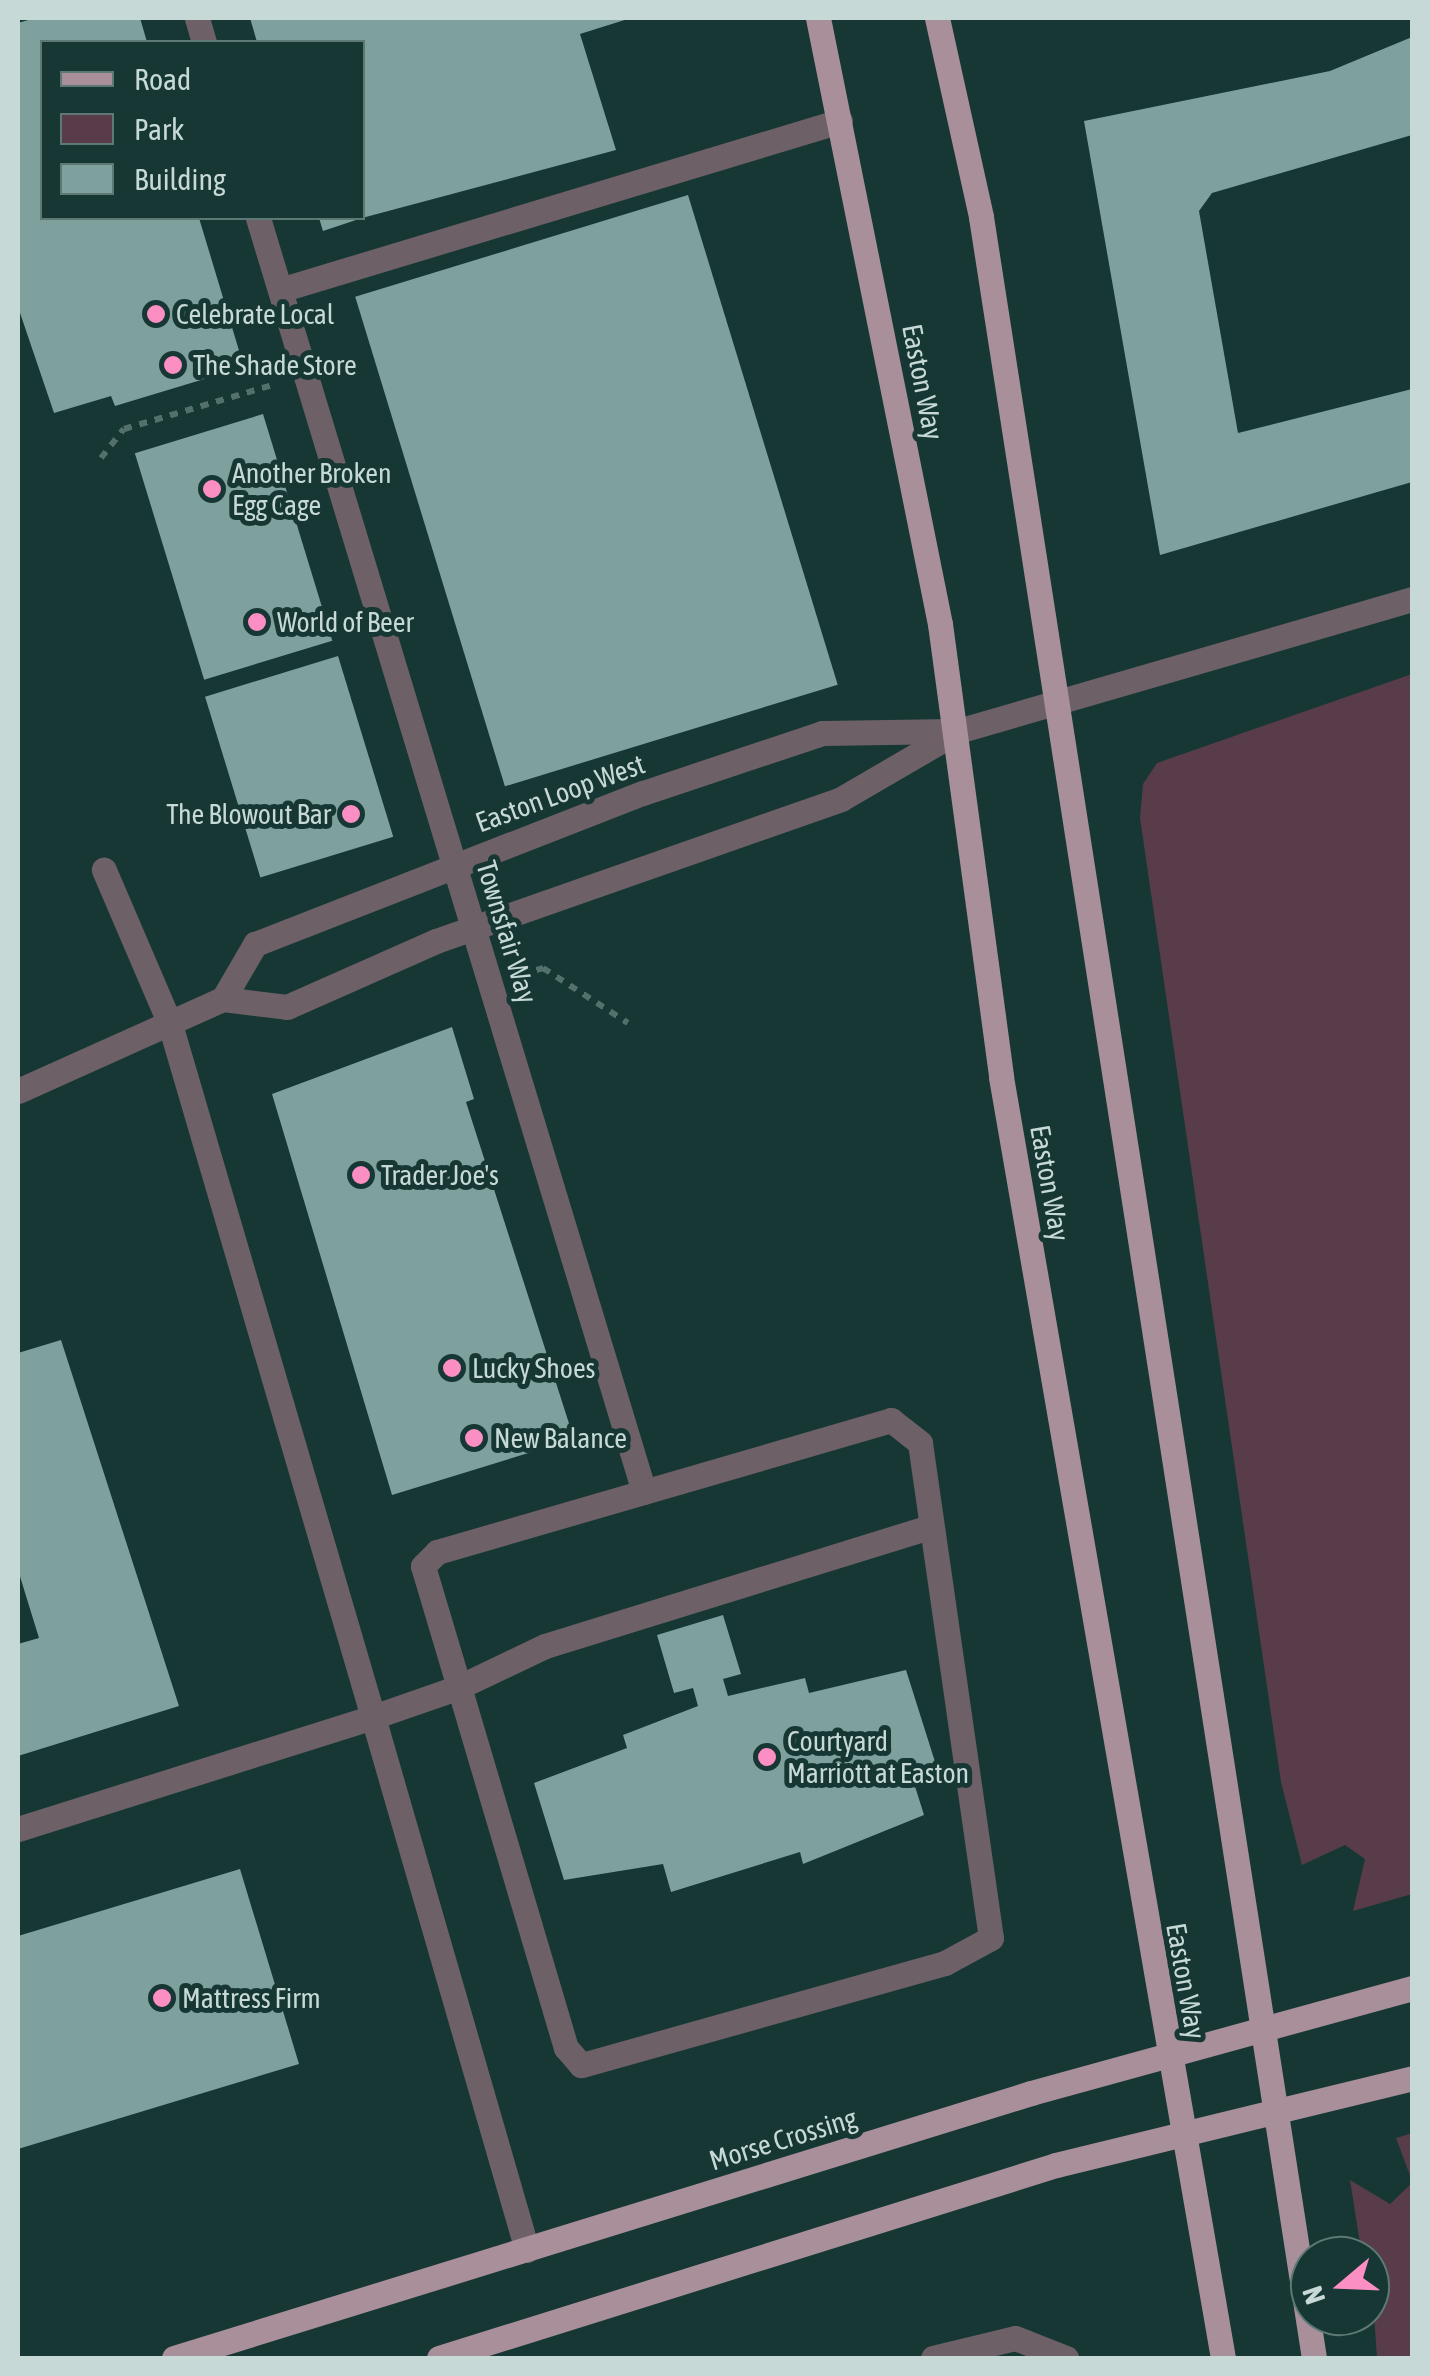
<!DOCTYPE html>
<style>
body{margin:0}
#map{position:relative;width:1430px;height:2376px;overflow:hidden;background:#163734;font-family:"Asap Condensed",sans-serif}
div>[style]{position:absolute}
.green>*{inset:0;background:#593c49}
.building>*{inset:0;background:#7ea19d;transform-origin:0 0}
.path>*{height:6px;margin-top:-3px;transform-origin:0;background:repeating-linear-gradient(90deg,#54706d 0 8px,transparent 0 16px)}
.minor>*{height:25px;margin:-12.5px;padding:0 12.5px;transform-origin:12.5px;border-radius:12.5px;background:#6d6066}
.major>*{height:25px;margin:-12.5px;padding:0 12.5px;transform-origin:12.5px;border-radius:12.5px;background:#a88f99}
.dots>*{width:28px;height:28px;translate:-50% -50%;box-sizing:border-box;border:5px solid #163734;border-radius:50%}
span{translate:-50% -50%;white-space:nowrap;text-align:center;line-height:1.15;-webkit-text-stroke:10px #163734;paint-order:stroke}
.poi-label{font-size:28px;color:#c7d9d7}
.left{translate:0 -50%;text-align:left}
.right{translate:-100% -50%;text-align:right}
.street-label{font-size:28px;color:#c7d9d7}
.frame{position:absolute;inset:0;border:20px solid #c7d9d7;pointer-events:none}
.legend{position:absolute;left:40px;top:40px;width:325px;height:180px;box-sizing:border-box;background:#163734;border:2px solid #5d7875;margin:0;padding:12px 18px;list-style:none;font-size:30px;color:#c7d9d7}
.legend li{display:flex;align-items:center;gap:20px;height:50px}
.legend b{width:50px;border:2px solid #5d7875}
.north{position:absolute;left:1290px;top:2236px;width:100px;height:100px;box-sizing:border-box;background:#163734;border:2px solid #5d7875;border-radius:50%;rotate:251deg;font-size:28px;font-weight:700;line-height:40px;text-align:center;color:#c7d9d7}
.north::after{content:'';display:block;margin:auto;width:35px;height:45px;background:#fb8fc3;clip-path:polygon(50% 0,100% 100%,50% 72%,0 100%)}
</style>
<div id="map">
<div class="green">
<i style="clip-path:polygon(1412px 674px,1412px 1894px,1353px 1911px,1365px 1859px,1345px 1845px,1302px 1865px,1281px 1782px,1140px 818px,1143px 784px,1157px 763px)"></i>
<i style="clip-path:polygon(1412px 2133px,1412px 2181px,1396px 2138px)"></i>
<i style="clip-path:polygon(1350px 2180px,1390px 2204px,1412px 2183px,1412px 2358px,1377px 2358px,1370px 2256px,1362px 2256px)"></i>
</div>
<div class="building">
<i style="clip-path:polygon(35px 18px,140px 18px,147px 42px,42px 42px,42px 218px,199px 218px,244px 367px,115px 406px,111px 396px,54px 413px,18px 307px,18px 23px)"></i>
<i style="clip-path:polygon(250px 18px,631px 18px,580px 34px,616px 150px,362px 218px,362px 42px,257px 42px)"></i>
<i style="clip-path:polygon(1412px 37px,1412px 135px,1212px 193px,1199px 211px,1238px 433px,1412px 389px,1412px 482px,1160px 555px,1084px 121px,1330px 71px)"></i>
<i style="left:688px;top:195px;width:512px;height:348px;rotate:73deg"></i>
<i style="clip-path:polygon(319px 218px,362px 218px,323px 231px)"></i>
<i style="left:263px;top:414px;width:237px;height:134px;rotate:73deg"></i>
<i style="left:338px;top:656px;width:189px;height:139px;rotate:73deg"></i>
<i style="clip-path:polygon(452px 1027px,474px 1099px,466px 1102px,574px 1439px,392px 1495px,272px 1094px)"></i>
<i style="clip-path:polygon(61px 1340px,179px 1706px,18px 1756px,18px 1644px,39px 1638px,18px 1570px,18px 1353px)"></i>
<i style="clip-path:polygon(723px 1615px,741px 1674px,723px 1679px,728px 1696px,805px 1678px,809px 1693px,906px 1670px,936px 1765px,917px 1770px,914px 1783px,924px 1815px,803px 1864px,800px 1852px,671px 1892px,663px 1864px,564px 1880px,534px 1783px,627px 1748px,623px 1735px,698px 1706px,693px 1688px,674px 1693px,657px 1635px)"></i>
<i style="clip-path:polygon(240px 1869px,299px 2064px,18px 2149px,18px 1936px)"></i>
</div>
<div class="path">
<i style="left:101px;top:458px;width:37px;rotate:-52deg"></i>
<i style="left:124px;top:429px;width:159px;rotate:-16.5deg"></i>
<i style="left:521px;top:974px;width:23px;rotate:-15deg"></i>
<i style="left:543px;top:968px;width:101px;rotate:32.9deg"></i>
</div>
<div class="minor">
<i style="left:197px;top:18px;width:25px;rotate:74deg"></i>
<i style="left:258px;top:218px;width:1331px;rotate:73.14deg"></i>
<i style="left:280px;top:290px;width:585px;rotate:-16.79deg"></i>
<i style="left:223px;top:999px;width:64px;rotate:-59.8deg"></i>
<i style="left:255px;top:944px;width:416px;rotate:-21.3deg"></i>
<i style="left:643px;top:793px;width:189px;rotate:-18.5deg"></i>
<i style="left:822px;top:733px;width:131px;rotate:-0.9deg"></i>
<i style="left:18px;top:1091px;width:225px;rotate:-24.2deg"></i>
<i style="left:223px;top:999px;width:64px;rotate:7.1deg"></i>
<i style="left:287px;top:1007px;width:163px;rotate:-23.9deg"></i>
<i style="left:436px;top:941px;width:429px;rotate:-19.3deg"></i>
<i style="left:841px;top:799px;width:135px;rotate:-30.2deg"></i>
<i style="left:958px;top:731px;width:473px;rotate:-16.2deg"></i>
<i style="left:18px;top:1829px;width:372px;rotate:-17.5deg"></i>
<i style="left:373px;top:1717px;width:722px;rotate:-106.33deg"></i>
<i style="left:170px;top:1024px;width:168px;rotate:-113.2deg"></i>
<i style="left:527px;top:2250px;width:555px;rotate:-106.12deg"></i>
<i style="left:373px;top:1717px;width:91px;rotate:-19.2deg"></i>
<i style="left:459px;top:1687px;width:126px;rotate:-106.6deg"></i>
<i style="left:423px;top:1566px;width:20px;rotate:-45deg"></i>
<i style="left:437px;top:1552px;width:473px;rotate:-16.2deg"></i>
<i style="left:891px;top:1420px;width:37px;rotate:38deg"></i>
<i style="left:920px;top:1443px;width:500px;rotate:81.84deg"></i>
<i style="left:991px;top:1938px;width:52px;rotate:151.5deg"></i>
<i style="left:945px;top:1963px;width:378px;rotate:164.3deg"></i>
<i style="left:581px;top:2065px;width:23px;rotate:-131deg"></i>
<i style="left:566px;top:2048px;width:377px;rotate:-106.5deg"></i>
<i style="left:459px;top:1687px;width:95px;rotate:-25.5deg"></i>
<i style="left:545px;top:1646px;width:403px;rotate:-17.2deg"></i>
<i style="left:933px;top:2358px;width:84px;rotate:-13.7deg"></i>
<i style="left:1015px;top:2338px;width:55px;rotate:21.4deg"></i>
</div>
<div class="major">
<i style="left:818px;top:18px;width:618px;rotate:78.62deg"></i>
<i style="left:940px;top:624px;width:457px;rotate:82.3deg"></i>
<i style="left:1001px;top:1077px;width:1300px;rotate:80.17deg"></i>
<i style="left:937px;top:18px;width:204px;rotate:77.5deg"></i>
<i style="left:981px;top:217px;width:2167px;rotate:81.16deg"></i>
<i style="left:174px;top:2358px;width:897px;rotate:-17.18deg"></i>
<i style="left:1031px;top:2093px;width:395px;rotate:-15.4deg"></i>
<i style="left:439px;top:2358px;width:646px;rotate:-17.37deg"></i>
<i style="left:1056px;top:2165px;width:366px;rotate:-13.7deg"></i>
</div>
<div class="dots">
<i style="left:156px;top:314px;background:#fb8fc3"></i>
<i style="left:173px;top:365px;background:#fb8fc3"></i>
<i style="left:212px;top:489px;background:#fb8fc3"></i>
<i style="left:257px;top:622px;background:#fb8fc3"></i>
<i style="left:351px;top:814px;background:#fb8fc3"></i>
<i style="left:361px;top:1175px;background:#fb8fc3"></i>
<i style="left:452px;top:1368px;background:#fb8fc3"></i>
<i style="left:474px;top:1438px;background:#fb8fc3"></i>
<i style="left:767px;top:1757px;background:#fb8fc3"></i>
<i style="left:162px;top:1998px;background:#fb8fc3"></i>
</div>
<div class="poi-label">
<span class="left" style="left:176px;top:314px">Celebrate Local</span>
<span class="left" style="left:193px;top:365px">The Shade Store</span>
<span class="left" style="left:232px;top:489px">Another Broken<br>Egg Cage</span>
<span class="left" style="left:277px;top:622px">World of Beer</span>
<span class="right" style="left:331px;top:814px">The Blowout Bar</span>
<span class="left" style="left:381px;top:1175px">Trader Joe's</span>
<span class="left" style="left:472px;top:1368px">Lucky Shoes</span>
<span class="left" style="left:494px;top:1438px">New Balance</span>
<span class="left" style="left:787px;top:1757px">Courtyard<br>Marriott at Easton</span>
<span class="left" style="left:182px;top:1998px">Mattress Firm</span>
</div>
<div class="street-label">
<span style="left:923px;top:382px;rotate:79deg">Easton Way</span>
<span style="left:560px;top:793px;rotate:-20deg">Easton Loop West</span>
<span style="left:507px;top:932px;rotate:73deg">Townsfair Way</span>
<span style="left:1050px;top:1183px;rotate:80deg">Easton Way</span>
<span style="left:1186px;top:1981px;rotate:80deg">Easton Way</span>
<span style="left:783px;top:2139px;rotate:-17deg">Morse Crossing</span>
</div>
<div class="frame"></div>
<ul class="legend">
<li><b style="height:12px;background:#a88f99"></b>Road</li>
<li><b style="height:28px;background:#593c49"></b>Park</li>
<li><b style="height:28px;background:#7ea19d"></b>Building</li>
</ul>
<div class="north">N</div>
</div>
